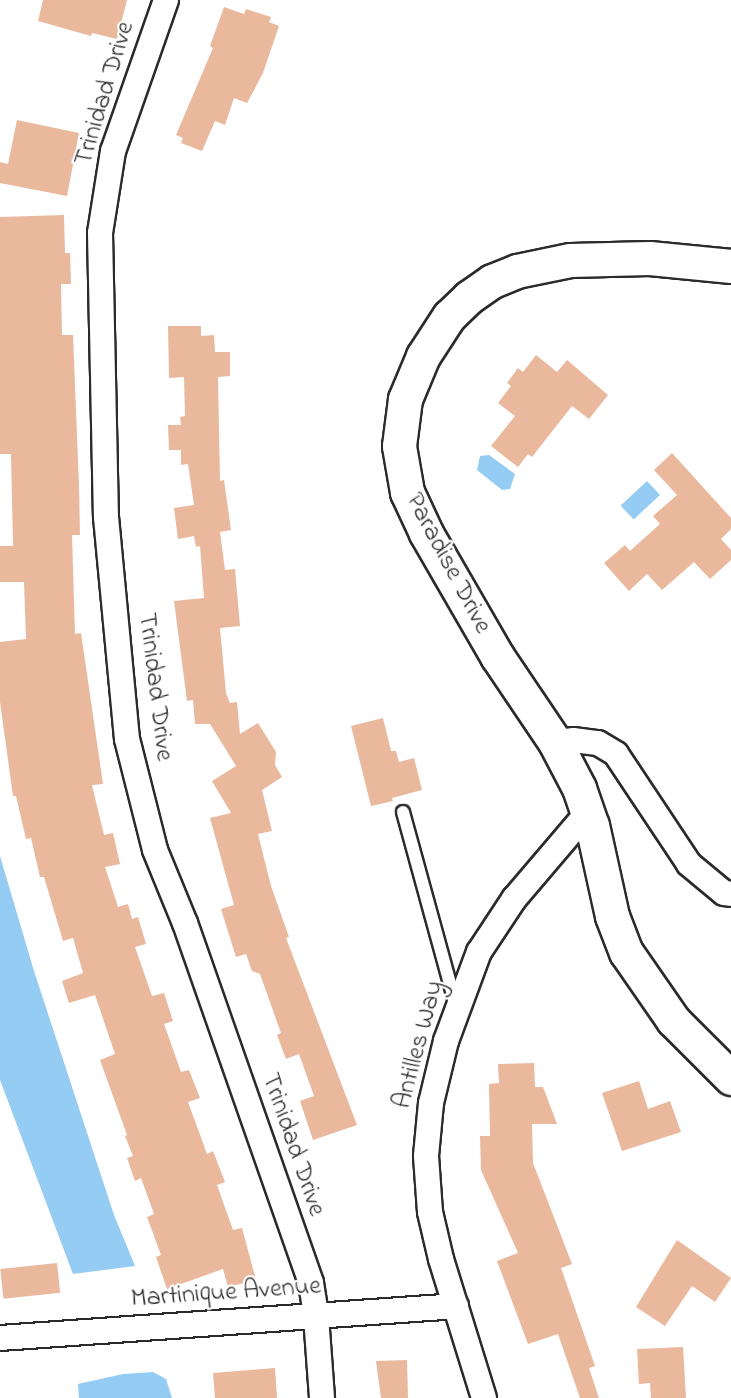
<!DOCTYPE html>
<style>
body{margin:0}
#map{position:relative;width:731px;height:1398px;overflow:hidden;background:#fff;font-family:"Indie Flower",sans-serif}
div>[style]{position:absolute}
.water>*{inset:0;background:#94ccf3;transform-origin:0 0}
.building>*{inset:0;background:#eab89c;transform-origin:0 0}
.roads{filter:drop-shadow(2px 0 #2b2b2b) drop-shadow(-2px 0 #2b2b2b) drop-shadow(0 2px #2b2b2b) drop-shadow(0 -2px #2b2b2b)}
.lane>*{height:12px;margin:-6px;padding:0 6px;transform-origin:6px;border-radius:6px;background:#fff}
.street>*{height:24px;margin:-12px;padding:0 12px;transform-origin:12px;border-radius:12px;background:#fff}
.secondary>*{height:33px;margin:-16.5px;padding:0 16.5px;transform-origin:16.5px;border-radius:16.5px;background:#fff}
span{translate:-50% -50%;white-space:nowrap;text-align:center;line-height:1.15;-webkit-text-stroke:4.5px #fff;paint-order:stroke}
.street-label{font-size:26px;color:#2b2b2b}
</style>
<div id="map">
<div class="water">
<i style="clip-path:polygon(489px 455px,515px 474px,510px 489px,502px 490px,477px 470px,480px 456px)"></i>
<i style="left:647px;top:481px;width:19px;height:36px;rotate:47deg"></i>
<i style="clip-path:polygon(0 856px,34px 971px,114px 1215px,135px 1266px,73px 1274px,0 1080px)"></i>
<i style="clip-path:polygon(153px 1372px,166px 1379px,172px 1398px,79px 1398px,78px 1384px,123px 1374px)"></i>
</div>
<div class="building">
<i style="clip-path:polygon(43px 0,127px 0,117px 39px,92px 33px,91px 36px,38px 21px)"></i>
<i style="clip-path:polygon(224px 7px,244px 14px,246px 9px,271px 17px,269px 22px,279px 26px,263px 73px,247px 103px,234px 98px,225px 125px,215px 121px,202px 151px,181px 143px,183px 138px,176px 135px,213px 48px,210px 46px)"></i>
<i style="clip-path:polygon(17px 120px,79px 133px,67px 196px,0 183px,0 162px,8px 164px)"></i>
<i style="clip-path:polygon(64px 215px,65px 253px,70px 253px,71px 284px,61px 284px,62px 335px,73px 335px,79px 486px,80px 535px,72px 535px,75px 634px,81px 633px,103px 784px,92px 785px,104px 835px,113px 833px,120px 864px,105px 867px,118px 907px,128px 904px,132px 919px,138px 917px,146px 944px,135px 947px,152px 996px,164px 993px,173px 1021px,164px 1024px,181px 1072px,189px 1070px,200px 1098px,188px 1102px,207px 1154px,213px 1151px,225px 1182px,217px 1185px,233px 1230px,242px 1228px,256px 1280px,228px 1287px,223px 1269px,167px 1289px,156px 1257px,161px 1255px,147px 1217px,154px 1214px,141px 1178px,135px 1181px,127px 1158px,133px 1156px,125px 1136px,127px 1135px,100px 1060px,115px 1054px,95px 995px,69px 1003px,62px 981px,83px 973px,73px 938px,63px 941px,44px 877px,40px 877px,31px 838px,26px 839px,16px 796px,13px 796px,0 702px,0 642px,26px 639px,24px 582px,0 582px,0 546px,13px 546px,11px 454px,0 454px,0 217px)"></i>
<i style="clip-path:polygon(168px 326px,201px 326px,201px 336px,214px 335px,215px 352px,230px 352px,230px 376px,218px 377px,220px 481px,224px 480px,231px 530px,220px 532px,225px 570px,235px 569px,240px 626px,220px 628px,226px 693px,230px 703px,237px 702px,240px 734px,258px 723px,276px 752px,275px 765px,282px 777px,262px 790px,272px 831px,258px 834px,271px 886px,289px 937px,286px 938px,357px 1125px,313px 1140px,300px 1101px,314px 1096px,299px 1054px,286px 1059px,277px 1035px,281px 1033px,260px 974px,252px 971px,246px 954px,236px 957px,221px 909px,234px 905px,210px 818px,231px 813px,212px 781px,236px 766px,210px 724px,195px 724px,193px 700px,187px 701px,174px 601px,204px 598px,200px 546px,196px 547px,194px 536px,178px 539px,174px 508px,194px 505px,188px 464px,181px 465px,181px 450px,169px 450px,168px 425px,181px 425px,180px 417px,185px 416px,184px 377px,169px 378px)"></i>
<i style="clip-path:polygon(536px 355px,557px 372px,567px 360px,608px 395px,589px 419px,572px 406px,532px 457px,528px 454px,518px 467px,491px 446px,515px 416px,498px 403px,511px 386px,507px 383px,518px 368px,523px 372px)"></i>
<i style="clip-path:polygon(672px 453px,731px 518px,731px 529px,721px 539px,731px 550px,731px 560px,710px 579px,694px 562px,662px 590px,647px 574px,629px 591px,604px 563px,625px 545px,630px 551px,660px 524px,653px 516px,677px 495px,654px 470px)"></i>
<i style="clip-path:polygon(383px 718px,391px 751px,396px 751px,399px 762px,414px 758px,422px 790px,392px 798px,393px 801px,371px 806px,351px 726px)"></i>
<i style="clip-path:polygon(534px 1063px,535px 1087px,543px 1087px,557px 1124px,532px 1124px,533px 1163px,572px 1264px,561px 1268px,595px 1366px,589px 1368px,599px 1398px,580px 1398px,558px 1334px,528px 1344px,497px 1261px,518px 1253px,481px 1170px,480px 1136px,490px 1136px,489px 1084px,499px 1083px,498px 1064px)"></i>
<i style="clip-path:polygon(639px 1081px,648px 1109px,670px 1101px,681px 1132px,622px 1151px,602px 1093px)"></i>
<i style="clip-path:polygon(677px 1240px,731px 1278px,715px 1302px,692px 1286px,665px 1326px,636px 1307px)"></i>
<i style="left:57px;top:1263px;width:30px;height:57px;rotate:84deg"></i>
<i style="clip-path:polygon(683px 1347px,686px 1398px,651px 1398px,650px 1383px,639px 1384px,637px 1349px)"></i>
<i style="clip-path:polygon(407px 1360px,408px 1398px,381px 1398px,376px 1361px)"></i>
<i style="clip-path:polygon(275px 1368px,277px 1398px,215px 1398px,213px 1373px)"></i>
</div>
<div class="roads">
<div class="lane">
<i style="left:403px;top:812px;width:201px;rotate:74.7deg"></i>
</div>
<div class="street">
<i style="left:166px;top:0;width:160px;rotate:109.3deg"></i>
<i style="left:113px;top:151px;width:83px;rotate:99deg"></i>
<i style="left:100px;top:233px;width:284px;rotate:88.8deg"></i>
<i style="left:106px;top:517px;width:223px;rotate:84.6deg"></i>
<i style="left:127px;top:739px;width:114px;rotate:75.8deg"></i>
<i style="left:155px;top:850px;width:79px;rotate:67.7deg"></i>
<i style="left:185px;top:923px;width:381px;rotate:70.7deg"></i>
<i style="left:311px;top:1283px;width:33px;rotate:81deg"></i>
<i style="left:316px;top:1316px;width:82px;rotate:85.8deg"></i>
<i style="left:555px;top:742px;width:18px;rotate:-6deg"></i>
<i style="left:573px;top:740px;width:25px;rotate:7deg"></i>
<i style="left:598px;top:743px;width:21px;rotate:31deg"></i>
<i style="left:616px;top:754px;width:132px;rotate:56.4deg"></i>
<i style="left:689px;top:864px;width:45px;rotate:39.6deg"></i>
<i style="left:724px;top:893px;width:7px;rotate:8deg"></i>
<i style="left:0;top:1338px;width:457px;rotate:-4deg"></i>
<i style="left:484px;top:1398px;width:145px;rotate:-107.2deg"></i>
<i style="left:441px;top:1259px;width:48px;rotate:-103.2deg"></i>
<i style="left:430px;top:1212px;width:56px;rotate:-94.1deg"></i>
<i style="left:426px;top:1156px;width:53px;rotate:-84.6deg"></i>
<i style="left:431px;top:1103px;width:64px;rotate:-76.4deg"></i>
<i style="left:446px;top:1041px;width:95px;rotate:-69.7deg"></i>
<i style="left:479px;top:952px;width:64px;rotate:-56.6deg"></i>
<i style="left:514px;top:899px;width:114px;rotate:-49.6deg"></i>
</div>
<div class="secondary">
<i style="left:731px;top:266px;width:82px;rotate:-174.4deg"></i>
<i style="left:649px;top:258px;width:79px;rotate:178.5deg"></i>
<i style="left:570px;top:260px;width:54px;rotate:168.3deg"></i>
<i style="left:517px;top:271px;width:27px;rotate:158deg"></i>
<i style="left:492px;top:281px;width:28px;rotate:145deg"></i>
<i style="left:469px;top:297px;width:28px;rotate:136deg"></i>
<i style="left:449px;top:316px;width:48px;rotate:123deg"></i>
<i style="left:423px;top:356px;width:47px;rotate:112.7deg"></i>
<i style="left:405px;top:399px;width:47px;rotate:97.3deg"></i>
<i style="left:399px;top:446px;width:47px;rotate:80.1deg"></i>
<i style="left:407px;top:492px;width:45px;rotate:65.1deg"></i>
<i style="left:426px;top:533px;width:142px;rotate:60deg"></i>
<i style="left:497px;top:656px;width:104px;rotate:56deg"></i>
<i style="left:555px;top:742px;width:52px;rotate:62.4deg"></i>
<i style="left:579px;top:788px;width:39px;rotate:71deg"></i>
<i style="left:592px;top:825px;width:93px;rotate:77.6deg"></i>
<i style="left:612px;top:916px;width:39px;rotate:69deg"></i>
<i style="left:626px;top:952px;width:83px;rotate:55.3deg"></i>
<i style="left:673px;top:1020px;width:82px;rotate:45deg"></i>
</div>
</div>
<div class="street-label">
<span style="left:106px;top:94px;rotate:-73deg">Trinidad Drive</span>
<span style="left:447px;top:564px;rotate:62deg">Paradise Drive</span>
<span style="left:154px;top:687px;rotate:83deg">Trinidad Drive</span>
<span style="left:420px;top:1045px;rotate:-75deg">Antilles Way</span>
<span style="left:292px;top:1145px;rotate:71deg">Trinidad Drive</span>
<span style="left:226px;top:1294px;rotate:-4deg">Martinique Avenue</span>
</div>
</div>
